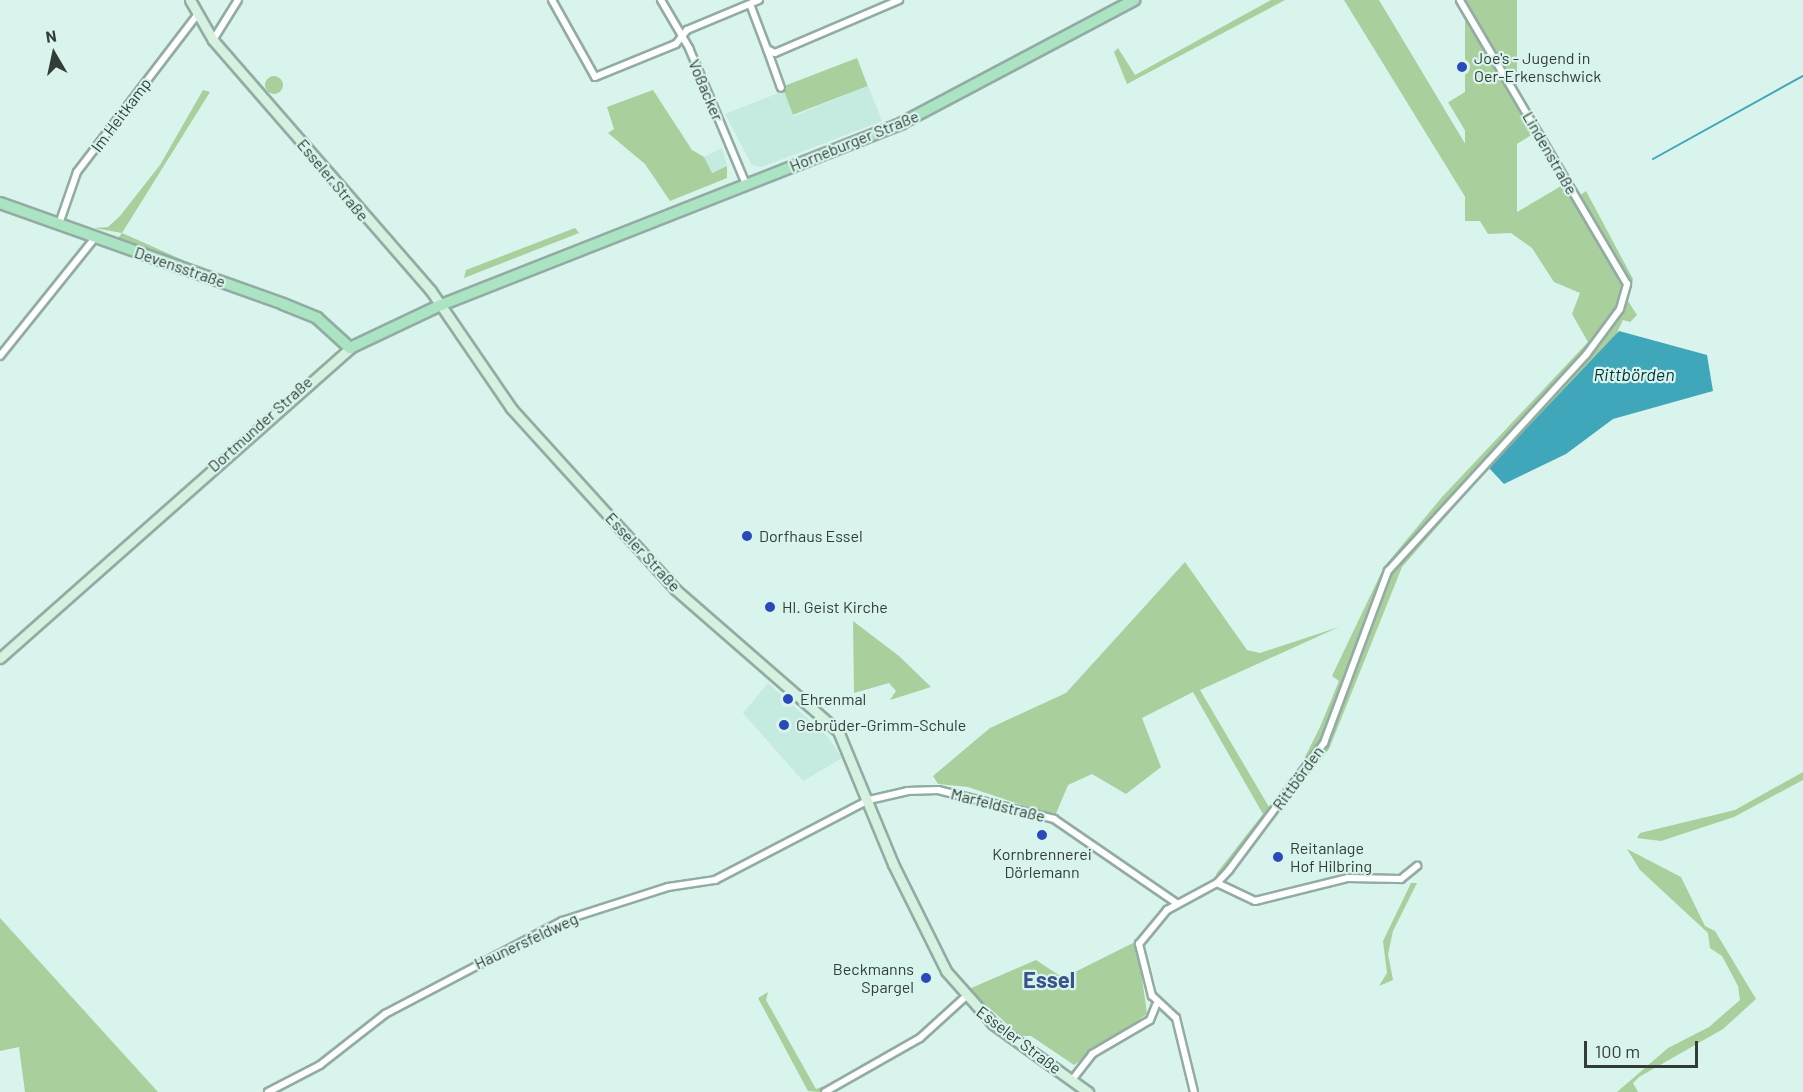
<!DOCTYPE html>
<meta charset="utf-8">
<style>
body{margin:0}
#map{position:relative;width:1803px;height:1092px;overflow:hidden;background:#d8f4ec;font-family:Barlow,sans-serif}
div>[style]{position:absolute}
.built>*{inset:0;background:#c5eadf}
.green>*{inset:0;background:#a8cf9c;transform-origin:0 0}
.round{border-radius:50%}
.water>*{inset:0;background:#40a6b9}
.stream>*{height:2px;margin:-1px;padding:0 1px;transform-origin:1px;border-radius:1px;background:#40a6b9}
.roads{filter:drop-shadow(2px 0 #92aca4) drop-shadow(-2px 0 #92aca4) drop-shadow(0 2px #92aca4) drop-shadow(0 -2px #92aca4)}
.street>*{height:6px;margin:-3px;padding:0 3px;transform-origin:3px;border-radius:3px;background:#fff}
.secondary>*{height:9px;margin:-4.5px;padding:0 4.5px;transform-origin:4.5px;border-radius:4.5px;background:#d5f2e1}
.primary>*{height:10px;margin:-5px;padding:0 5px;transform-origin:5px;border-radius:5px;background:#abe4c3}
.dots>*{width:16px;height:16px;translate:-50% -50%;box-sizing:border-box;border:3px solid #d8f4ec;border-radius:50%}
span{translate:-50% -50%;white-space:nowrap;text-align:center;line-height:1.15;-webkit-text-stroke:4.5px #d8f4ec;paint-order:stroke}
.poi-label{font-size:16px;color:#323d39}
.left{translate:0 -50%;text-align:left}
.right{translate:-100% -50%;text-align:right}
.street-label{font-size:16px;color:#323d39}
.water-label{font-size:18px;color:#04353d;font-style:italic}
.district-label{font-size:22px;color:#3c528c;font-weight:700}
.north{position:absolute;left:24px;top:24px;width:60px;height:60px;-webkit-text-stroke:4px #d8f4ec;paint-order:stroke;rotate:351deg;font-size:16px;font-weight:700;line-height:24px;text-align:center;color:#323d39}
.north::after{content:'';display:block;margin:auto;width:21px;height:27px;background:#323d39;clip-path:polygon(50% 0,100% 100%,50% 72%,0 100%)}
.scale{position:absolute;left:1584px;top:1041px;width:114px;height:27px;box-sizing:border-box;border:3px solid #323d39;border-top:0;padding-left:8px;font-size:18px;line-height:21px;white-space:nowrap;color:#323d39;-webkit-text-stroke:4px #d8f4ec;paint-order:stroke}
</style>
<div id="map">
<div class="built">
<i style="clip-path:polygon(868px 86px,882px 121px,762px 167px,752px 165px,725px 114px,784px 91px,794px 116px)"></i>
<i style="clip-path:polygon(722px 148px,727px 166px,711px 173px,704px 157px)"></i>
<i style="clip-path:polygon(768px 683px,828px 737px,842px 758px,803px 781px,743px 713px)"></i>
</div>
<div class="green">
<i style="clip-path:polygon(1271px 0,1285px 0,1127px 84px,1114px 52px,1118px 48px,1135px 75px)"></i>
<i style="clip-path:polygon(1344px 0,1379px 0,1509px 217px,1561px 186px,1572px 201px,1586px 191px,1633px 279px,1628px 301px,1637px 315px,1630px 322px,1623px 320px,1612px 343px,1492px 464px,1402px 567px,1329px 749px,1224px 881px,1216px 874px,1263px 814px,1193px 692px,1142px 718px,1161px 767px,1126px 794px,1092px 774px,1068px 785px,1055px 816px,968px 787px,938px 784px,933px 776px,990px 728px,1066px 693px,1185px 562px,1247px 650px,1260px 653px,1339px 627px,1200px 690px,1269px 807px,1298px 771px,1320px 727px,1339px 681px,1332px 676px,1384px 567px,1442px 497px,1588px 342px,1572px 314px,1580px 293px,1554px 282px,1532px 248px,1511px 233px,1488px 234px)"></i>
<i style="left:1465px;top:0;width:52px;height:221px"></i>
<i style="left:857px;top:58px;width:30px;height:80px;rotate:69deg"></i>
<i style="left:1497px;top:73px;width:71px;height:57px;rotate:59deg"></i>
<i class="round" style="left:265px;top:76px;width:18px;height:18px"></i>
<i style="clip-path:polygon(203px 90px,210px 92px,122px 233px,212px 273px,118px 238px,122px 233px,94px 228px,108px 227px,120px 216px,160px 165px)"></i>
<i style="clip-path:polygon(653px 90px,692px 150px,704px 157px,712px 173px,727px 166px,727px 178px,670px 201px,645px 164px,608px 133px,614px 129px,607px 107px)"></i>
<i style="clip-path:polygon(575px 228px,579px 233px,464px 278px,466px 270px)"></i>
<i style="clip-path:polygon(853px 621px,899px 656px,931px 687px,890px 700px,896px 691px,889px 683px,854px 693px)"></i>
<i style="clip-path:polygon(1803px 772px,1803px 780px,1734px 817px,1661px 841px,1637px 838px,1640px 833px,1735px 810px)"></i>
<i style="clip-path:polygon(1627px 849px,1681px 877px,1705px 926px,1715px 931px,1756px 999px,1723px 1029px,1639px 1077px,1633px 1083px,1638px 1092px,1617px 1092px,1668px 1048px,1709px 1027px,1740px 1000px,1738px 986px,1722px 956px,1710px 948px,1708px 933px,1640px 870px)"></i>
<i style="clip-path:polygon(1411px 883px,1417px 883px,1393px 931px,1388px 954px,1393px 980px,1379px 986px,1387px 973px,1383px 941px)"></i>
<i style="clip-path:polygon(0 918px,158px 1092px,25px 1092px,19px 1047px,0 1051px)"></i>
<i style="clip-path:polygon(1137px 941px,1147px 1014px,1074px 1065px,1031px 1036px,1020px 1036px,969px 989px,1036px 960px,1063px 978px)"></i>
<i style="clip-path:polygon(768px 992px,766px 1000px,816px 1089px,841px 1080px,819px 1092px,808px 1091px,758px 998px)"></i>
</div>
<div class="water">
<i style="clip-path:polygon(1619px 331px,1707px 355px,1713px 391px,1613px 419px,1566px 454px,1504px 484px,1489px 468px)"></i>
</div>
<div class="stream">
<i style="left:1653px;top:159px;width:171px;rotate:-29deg"></i>
</div>
<div class="roads">
<div class="street">
<i style="left:552px;top:0;width:88px;rotate:60.8deg"></i>
<i style="left:595px;top:77px;width:87px;rotate:-22.2deg"></i>
<i style="left:676px;top:44px;width:18px;rotate:-52deg"></i>
<i style="left:687px;top:30px;width:78px;rotate:-22.6deg"></i>
<i style="left:661px;top:0;width:56px;rotate:59.7deg"></i>
<i style="left:689px;top:48px;width:147px;rotate:67.3deg"></i>
<i style="left:750px;top:4px;width:48px;rotate:69.3deg"></i>
<i style="left:767px;top:49px;width:9px;rotate:27deg"></i>
<i style="left:775px;top:53px;width:135px;rotate:-23.1deg"></i>
<i style="left:213px;top:40px;width:47px;rotate:-58deg"></i>
<i style="left:767px;top:49px;width:41px;rotate:70.3deg"></i>
<i style="left:59px;top:224px;width:55px;rotate:-70.9deg"></i>
<i style="left:77px;top:172px;width:198px;rotate:-52.6deg"></i>
<i style="left:0;top:356px;width:151px;rotate:-51.2deg"></i>
<i style="left:1217px;top:883px;width:42px;rotate:25.3deg"></i>
<i style="left:1255px;top:901px;width:96px;rotate:-13.9deg"></i>
<i style="left:1348px;top:878px;width:53px;rotate:1.1deg"></i>
<i style="left:1401px;top:879px;width:21px;rotate:-39deg"></i>
<i style="left:1072px;top:1080px;width:33px;rotate:-52deg"></i>
<i style="left:1092px;top:1054px;width:67px;rotate:-30.4deg"></i>
<i style="left:1150px;top:1020px;width:16px;rotate:-68deg"></i>
<i style="left:268px;top:1092px;width:59px;rotate:-27.4deg"></i>
<i style="left:320px;top:1065px;width:83px;rotate:-38.1deg"></i>
<i style="left:385px;top:1014px;width:200px;rotate:-27.7deg"></i>
<i style="left:562px;top:921px;width:111px;rotate:-17.8deg"></i>
<i style="left:668px;top:887px;width:48px;rotate:-8.5deg"></i>
<i style="left:715px;top:880px;width:174px;rotate:-27.5deg"></i>
<i style="left:869px;top:800px;width:39px;rotate:-13deg"></i>
<i style="left:907px;top:791px;width:31px;rotate:-2deg"></i>
<i style="left:938px;top:790px;width:120px;rotate:14deg"></i>
<i style="left:1054px;top:819px;width:148px;rotate:34.5deg"></i>
<i style="left:825px;top:1092px;width:109px;rotate:-29.6deg"></i>
<i style="left:920px;top:1038px;width:61px;rotate:-42.3deg"></i>
<i style="left:1194px;top:1092px;width:76px;rotate:-103.7deg"></i>
<i style="left:1176px;top:1018px;width:33px;rotate:-137deg"></i>
<i style="left:1152px;top:996px;width:54px;rotate:-104deg"></i>
<i style="left:1139px;top:944px;width:44px;rotate:-50.5deg"></i>
<i style="left:1167px;top:910px;width:57px;rotate:-28.4deg"></i>
<i style="left:1217px;top:883px;width:18px;rotate:-47deg"></i>
<i style="left:1229px;top:870px;width:159px;rotate:-53.2deg"></i>
<i style="left:1324px;top:743px;width:184px;rotate:-69.6deg"></i>
<i style="left:1388px;top:571px;width:293px;rotate:-47.5deg"></i>
<i style="left:1586px;top:355px;width:57px;rotate:-53.5deg"></i>
<i style="left:1620px;top:309px;width:26px;rotate:-74deg"></i>
<i style="left:1627px;top:284px;width:329px;rotate:-120.5deg"></i>
</div>
<div class="secondary">
<i style="left:190px;top:0;width:46px;rotate:60.1deg"></i>
<i style="left:213px;top:40px;width:332px;rotate:49deg"></i>
<i style="left:431px;top:291px;width:142px;rotate:55.6deg"></i>
<i style="left:511px;top:408px;width:244px;rotate:47.8deg"></i>
<i style="left:675px;top:589px;width:216px;rotate:41.1deg"></i>
<i style="left:838px;top:731px;width:144px;rotate:67.5deg"></i>
<i style="left:893px;top:864px;width:119px;rotate:63.6deg"></i>
<i style="left:946px;top:971px;width:71px;rotate:48.4deg"></i>
<i style="left:993px;top:1024px;width:117px;rotate:35.6deg"></i>
<i style="left:0;top:658px;width:468px;rotate:-41.5deg"></i>
</div>
<div class="primary">
<i style="left:0;top:203px;width:300px;rotate:19.6deg"></i>
<i style="left:283px;top:304px;width:37px;rotate:22deg"></i>
<i style="left:317px;top:318px;width:45px;rotate:42.3deg"></i>
<i style="left:350px;top:348px;width:101px;rotate:-25.3deg"></i>
<i style="left:441px;top:305px;width:496px;rotate:-21.5deg"></i>
<i style="left:902px;top:123px;width:263px;rotate:-27.9deg"></i>
</div>
</div>
<div class="dots">
<i style="left:1462px;top:67px;background:#2a4aba"></i>
<i style="left:747px;top:536px;background:#2a4aba"></i>
<i style="left:770px;top:607px;background:#2a4aba"></i>
<i style="left:788px;top:699px;background:#2a4aba"></i>
<i style="left:784px;top:725px;background:#2a4aba"></i>
<i style="left:1042px;top:835px;background:#2a4aba"></i>
<i style="left:1278px;top:857px;background:#2a4aba"></i>
<i style="left:926px;top:978px;background:#2a4aba"></i>
</div>
<div class="poi-label">
<span class="left" style="left:1474px;top:67px">Joe's - Jugend in<br>Oer-Erkenschwick</span>
<span class="left" style="left:759px;top:536px">Dorfhaus Essel</span>
<span class="left" style="left:782px;top:607px">Hl. Geist Kirche</span>
<span class="left" style="left:800px;top:699px">Ehrenmal</span>
<span class="left" style="left:796px;top:725px">Gebrüder-Grimm-Schule</span>
<span class="left" style="left:1290px;top:857px">Reitanlage<br>Hof Hilbring</span>
<span style="left:1042px;top:863px">Kornbrennerei<br>Dörlemann</span>
<span class="right" style="left:914px;top:978px">Beckmanns<br>Spargel</span>
</div>
<div class="street-label">
<span style="left:706px;top:90px;rotate:67deg">Voßacker</span>
<span style="left:121px;top:115px;rotate:-53deg">Im Heitkamp</span>
<span style="left:854px;top:141px;rotate:-22deg">Horneburger Straße</span>
<span style="left:1550px;top:153px;rotate:60deg">Lindenstraße</span>
<span style="left:333px;top:180px;rotate:50deg">Esseler Straße</span>
<span style="left:180px;top:267px;rotate:19deg">Devensstraße</span>
<span style="left:260px;top:424px;rotate:-42deg">Dortmunder Straße</span>
<span style="left:643px;top:552px;rotate:47deg">Esseler Straße</span>
<span style="left:1298px;top:778px;rotate:-54deg">Rittbörden</span>
<span style="left:998px;top:805px;rotate:14deg">Marfeldstraße</span>
<span style="left:526px;top:941px;rotate:-25deg">Haunersfeldweg</span>
<span style="left:1019px;top:1040px;rotate:37deg">Esseler Straße</span>
</div>
<div class="water-label">
<span style="left:1634px;top:374px">Rittbörden</span>
</div>
<div class="district-label">
<span style="left:1049px;top:980px">Essel</span>
</div>
<div class="north">N</div>
<div class="scale">100 m</div>
</div>
